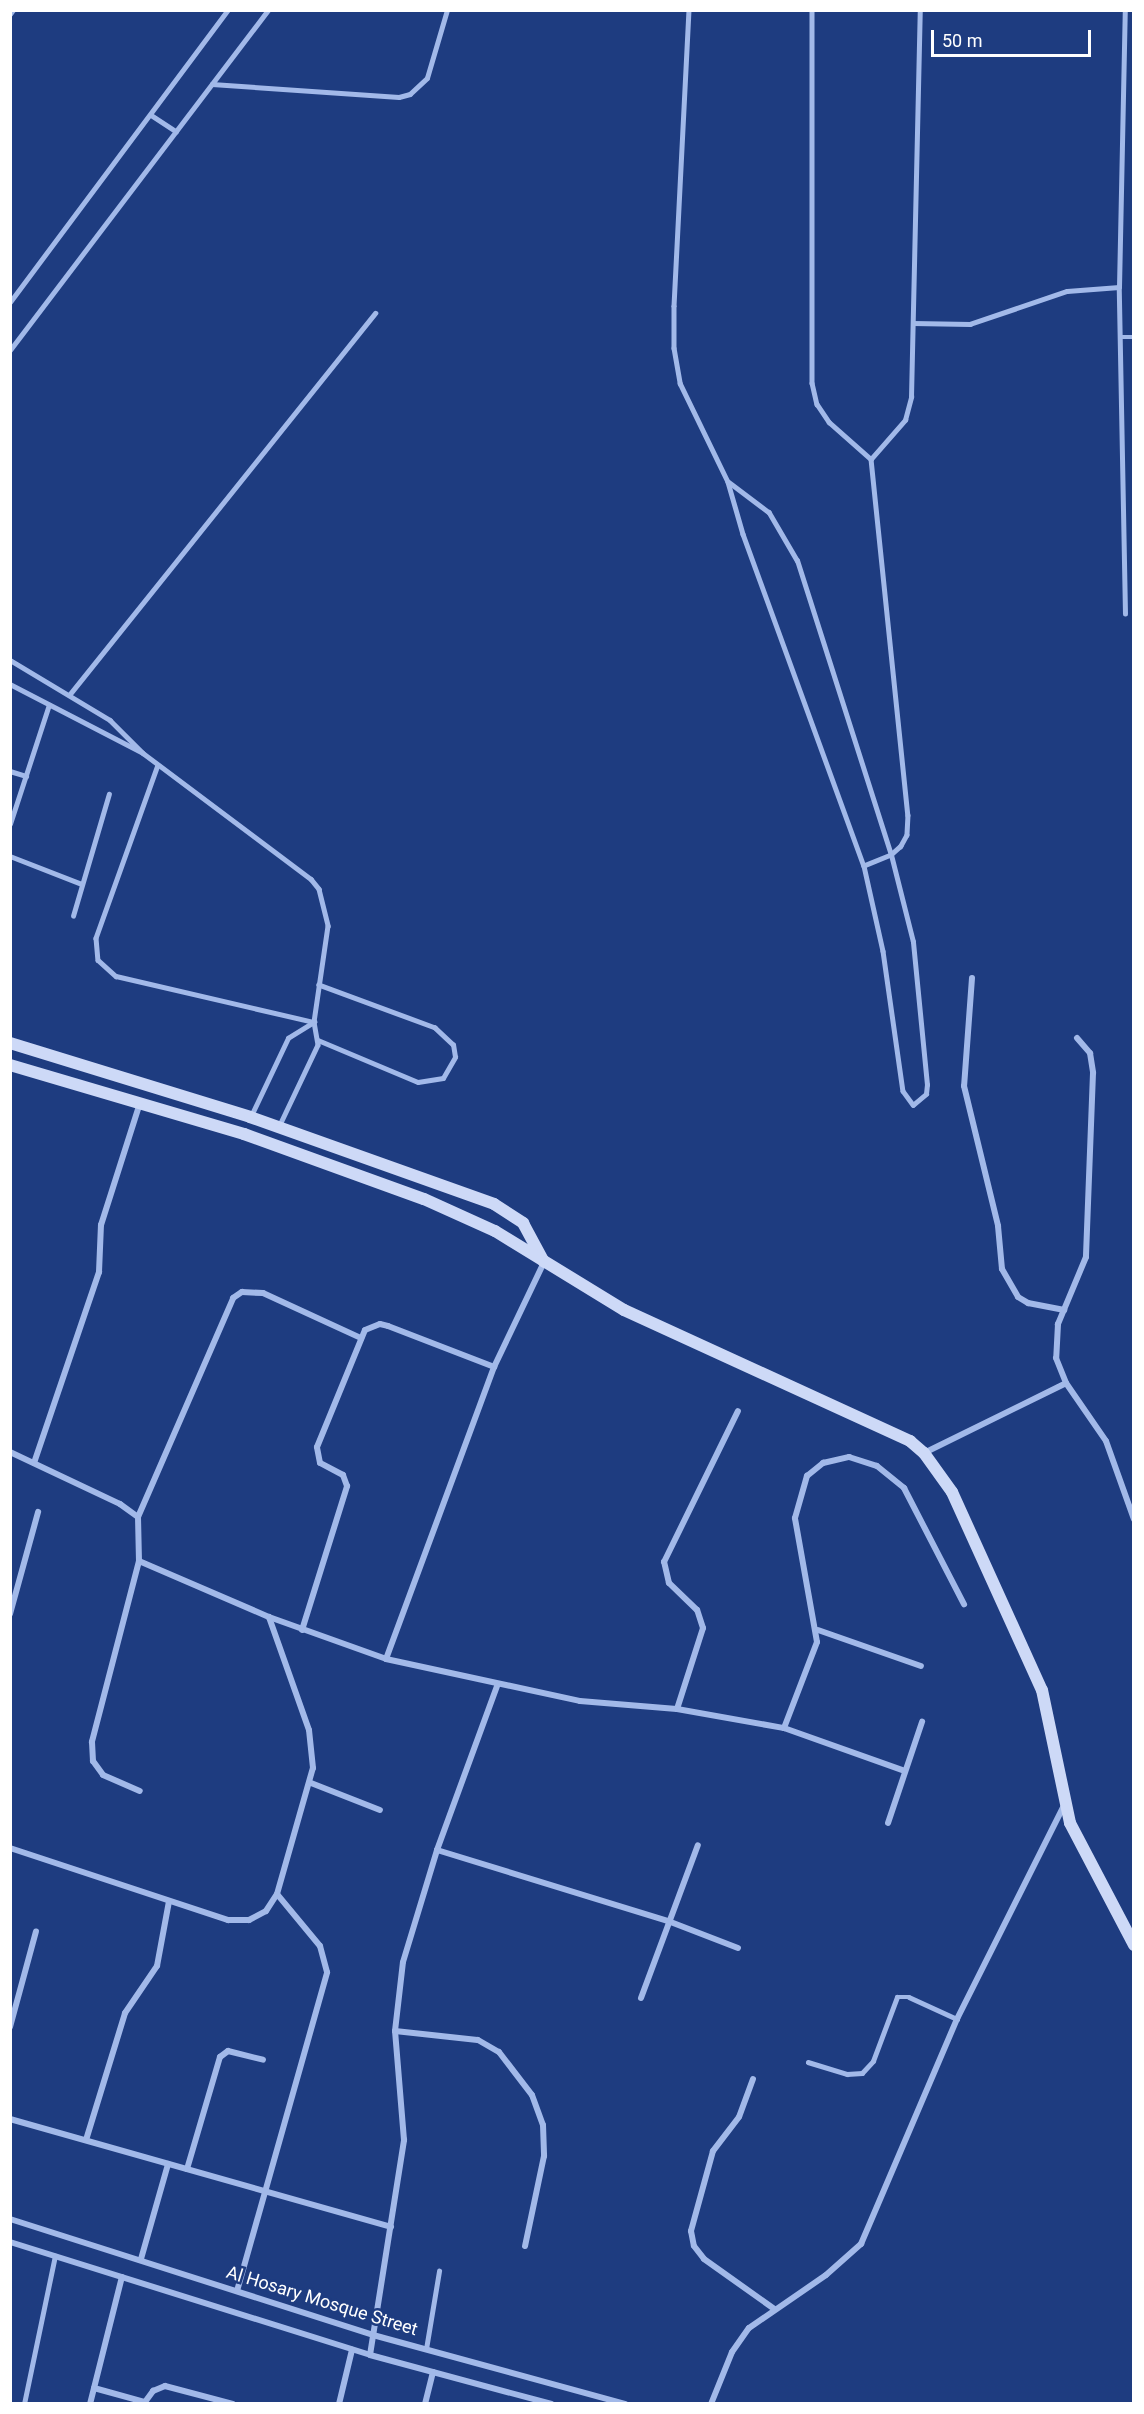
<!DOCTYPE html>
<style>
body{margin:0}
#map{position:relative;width:1144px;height:2414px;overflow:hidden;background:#1e3c80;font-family:Roboto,sans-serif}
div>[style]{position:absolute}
.lane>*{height:4.5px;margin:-2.25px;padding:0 2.25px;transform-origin:2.25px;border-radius:2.25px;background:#a2b9e9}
.street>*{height:6px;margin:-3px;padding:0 3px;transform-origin:3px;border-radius:3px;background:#a2b9e9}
.secondary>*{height:12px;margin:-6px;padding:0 6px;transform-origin:6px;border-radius:6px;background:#cdd9f7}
span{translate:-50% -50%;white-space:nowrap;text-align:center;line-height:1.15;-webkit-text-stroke:5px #1e3c80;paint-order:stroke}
.street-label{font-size:18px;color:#fff}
.frame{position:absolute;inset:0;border:12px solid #fff;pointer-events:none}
.scale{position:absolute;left:931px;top:30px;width:160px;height:27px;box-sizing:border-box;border:3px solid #fff;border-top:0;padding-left:8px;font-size:18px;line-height:21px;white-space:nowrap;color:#fff;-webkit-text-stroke:4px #1e3c80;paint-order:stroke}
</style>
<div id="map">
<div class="lane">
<i style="left:689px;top:10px;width:296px;rotate:92.9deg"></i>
<i style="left:674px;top:306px;width:42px;rotate:90deg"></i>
<i style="left:674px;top:348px;width:36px;rotate:80deg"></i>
<i style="left:680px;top:383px;width:110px;rotate:64.1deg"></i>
<i style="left:728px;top:482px;width:54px;rotate:73.9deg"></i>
<i style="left:743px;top:534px;width:353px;rotate:70deg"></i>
<i style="left:864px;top:866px;width:87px;rotate:77.4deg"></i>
<i style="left:883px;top:951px;width:141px;rotate:81.9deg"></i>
<i style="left:903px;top:1091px;width:17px;rotate:54deg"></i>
<i style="left:913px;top:1105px;width:17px;rotate:-40deg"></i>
<i style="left:926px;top:1094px;width:9px;rotate:-84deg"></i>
<i style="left:927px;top:1085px;width:144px;rotate:-95.6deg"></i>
<i style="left:913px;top:942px;width:90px;rotate:-104.2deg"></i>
<i style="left:891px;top:855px;width:309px;rotate:-107.7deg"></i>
<i style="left:797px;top:561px;width:56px;rotate:-120.3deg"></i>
<i style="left:769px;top:513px;width:51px;rotate:-142.9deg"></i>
<i style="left:812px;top:10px;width:373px;rotate:90deg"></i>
<i style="left:812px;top:383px;width:22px;rotate:77deg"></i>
<i style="left:817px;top:404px;width:22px;rotate:56deg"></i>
<i style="left:829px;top:422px;width:56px;rotate:41.4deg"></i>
<i style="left:871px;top:459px;width:358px;rotate:84.1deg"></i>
<i style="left:908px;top:815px;width:20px;rotate:93deg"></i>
<i style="left:907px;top:835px;width:13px;rotate:119deg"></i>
<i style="left:901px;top:846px;width:13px;rotate:138deg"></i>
<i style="left:891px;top:855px;width:29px;rotate:158deg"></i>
<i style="left:10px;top:14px;width:5px;rotate:-53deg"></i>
<i style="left:212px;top:84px;width:187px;rotate:4deg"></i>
<i style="left:399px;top:97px;width:11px;rotate:-15deg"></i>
<i style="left:410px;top:94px;width:23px;rotate:-43deg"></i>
<i style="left:427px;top:78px;width:71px;rotate:-73.6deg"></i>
<i style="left:151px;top:115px;width:30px;rotate:33deg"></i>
<i style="left:10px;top:302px;width:364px;rotate:-53.3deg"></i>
<i style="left:913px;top:323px;width:57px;rotate:1deg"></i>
<i style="left:970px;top:324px;width:102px;rotate:-18.8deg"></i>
<i style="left:1067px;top:291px;width:52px;rotate:-4.4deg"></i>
<i style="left:1121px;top:337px;width:13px"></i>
<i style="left:10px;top:350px;width:427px;rotate:-52.8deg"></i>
<i style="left:871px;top:459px;width:52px;rotate:-48.9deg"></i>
<i style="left:905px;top:420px;width:24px;rotate:-75deg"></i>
<i style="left:911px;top:397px;width:387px;rotate:-88.7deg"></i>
<i style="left:1125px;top:614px;width:327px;rotate:-91.1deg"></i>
<i style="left:1119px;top:287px;width:277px;rotate:-88.8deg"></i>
<i style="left:10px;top:660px;width:117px;rotate:31deg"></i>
<i style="left:110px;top:720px;width:47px;rotate:45deg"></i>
<i style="left:143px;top:753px;width:210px;rotate:36.9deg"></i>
<i style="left:311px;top:879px;width:13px;rotate:51deg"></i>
<i style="left:319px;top:889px;width:38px;rotate:76deg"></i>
<i style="left:328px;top:926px;width:97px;rotate:98.3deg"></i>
<i style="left:314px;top:1022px;width:23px;rotate:80deg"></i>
<i style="left:318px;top:1045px;width:91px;rotate:115.4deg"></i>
<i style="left:10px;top:684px;width:148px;rotate:27.4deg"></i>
<i style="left:70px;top:694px;width:488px;rotate:-51.3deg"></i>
<i style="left:158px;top:765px;width:184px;rotate:109.7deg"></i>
<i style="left:96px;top:938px;width:22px;rotate:85deg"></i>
<i style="left:98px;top:960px;width:24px;rotate:42deg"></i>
<i style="left:116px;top:976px;width:203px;rotate:13.1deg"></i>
<i style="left:10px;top:771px;width:17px;rotate:17deg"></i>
<i style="left:10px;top:824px;width:125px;rotate:-71.9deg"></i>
<i style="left:10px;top:856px;width:77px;rotate:21.3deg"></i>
<i style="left:73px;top:916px;width:127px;rotate:-73.6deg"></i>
<i style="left:318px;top:1040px;width:108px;rotate:22.8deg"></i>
<i style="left:418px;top:1082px;width:25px;rotate:-9deg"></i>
<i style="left:443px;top:1078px;width:24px;rotate:-60deg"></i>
<i style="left:455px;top:1057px;width:12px;rotate:-99deg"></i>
<i style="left:453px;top:1045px;width:25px;rotate:-137deg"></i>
<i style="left:435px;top:1028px;width:124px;rotate:-159.7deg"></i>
<i style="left:251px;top:1116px;width:86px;rotate:-64.6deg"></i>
<i style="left:288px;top:1038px;width:31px;rotate:-32deg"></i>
<i style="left:808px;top:2062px;width:41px;rotate:17.1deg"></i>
<i style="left:847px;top:2074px;width:15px;rotate:-4deg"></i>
<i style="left:862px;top:2073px;width:16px;rotate:-47deg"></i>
<i style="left:873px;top:2061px;width:68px;rotate:-69.4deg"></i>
<i style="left:897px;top:1997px;width:12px"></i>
<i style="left:909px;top:1997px;width:53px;rotate:24.6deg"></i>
<i style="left:426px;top:2349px;width:79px;rotate:-80.5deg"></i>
<i style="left:24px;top:2404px;width:151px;rotate:-78.2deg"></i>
</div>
<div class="street">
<i style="left:972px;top:978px;width:108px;rotate:94.2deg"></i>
<i style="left:964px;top:1086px;width:144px;rotate:76.3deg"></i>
<i style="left:998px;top:1226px;width:43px;rotate:84.7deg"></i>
<i style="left:1002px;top:1269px;width:32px;rotate:60deg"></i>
<i style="left:1018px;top:1297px;width:12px;rotate:31deg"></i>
<i style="left:1028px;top:1303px;width:37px;rotate:11deg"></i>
<i style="left:1077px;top:1038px;width:20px;rotate:49deg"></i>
<i style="left:1090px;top:1053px;width:20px;rotate:81deg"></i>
<i style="left:1093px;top:1073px;width:184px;rotate:92.2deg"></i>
<i style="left:1086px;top:1257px;width:73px;rotate:112.7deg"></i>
<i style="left:1058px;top:1324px;width:34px;rotate:93deg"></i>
<i style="left:1056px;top:1358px;width:27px;rotate:68deg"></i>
<i style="left:1066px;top:1383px;width:70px;rotate:55.4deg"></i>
<i style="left:1106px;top:1441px;width:83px;rotate:70.3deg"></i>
<i style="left:10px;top:1452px;width:122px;rotate:25.3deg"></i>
<i style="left:120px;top:1504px;width:22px;rotate:36deg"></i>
<i style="left:138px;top:1517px;width:44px;rotate:88.7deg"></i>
<i style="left:139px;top:1561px;width:187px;rotate:104.6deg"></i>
<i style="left:92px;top:1742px;width:19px;rotate:87deg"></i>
<i style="left:93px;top:1761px;width:17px;rotate:54deg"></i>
<i style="left:103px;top:1775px;width:40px;rotate:23.4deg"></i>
<i style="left:924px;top:1453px;width:158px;rotate:-26.2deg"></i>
<i style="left:34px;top:1463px;width:202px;rotate:-71.2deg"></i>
<i style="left:99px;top:1272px;width:47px;rotate:-87.6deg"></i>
<i style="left:101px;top:1225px;width:128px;rotate:-72.3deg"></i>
<i style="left:138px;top:1517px;width:239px;rotate:-66.5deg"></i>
<i style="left:233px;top:1298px;width:11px;rotate:-34deg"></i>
<i style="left:242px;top:1292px;width:21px;rotate:3deg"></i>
<i style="left:263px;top:1293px;width:108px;rotate:24.7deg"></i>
<i style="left:139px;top:1561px;width:142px;rotate:23.3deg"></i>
<i style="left:269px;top:1617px;width:124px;rotate:19.7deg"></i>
<i style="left:386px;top:1659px;width:198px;rotate:12.2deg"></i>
<i style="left:580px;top:1701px;width:97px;rotate:4.7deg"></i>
<i style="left:677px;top:1709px;width:109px;rotate:10.1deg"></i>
<i style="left:784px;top:1728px;width:128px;rotate:19.6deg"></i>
<i style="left:10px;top:1614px;width:106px;rotate:-74.6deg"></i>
<i style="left:302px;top:1630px;width:151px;rotate:-72.6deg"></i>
<i style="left:347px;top:1486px;width:12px;rotate:-110deg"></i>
<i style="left:343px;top:1475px;width:26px;rotate:-152deg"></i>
<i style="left:320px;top:1463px;width:16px;rotate:-101deg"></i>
<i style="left:317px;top:1447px;width:126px;rotate:-67.7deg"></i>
<i style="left:365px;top:1330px;width:16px;rotate:-22deg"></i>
<i style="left:380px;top:1324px;width:8px;rotate:14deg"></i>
<i style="left:388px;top:1326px;width:114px;rotate:21.1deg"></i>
<i style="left:818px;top:1630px;width:109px;rotate:19.3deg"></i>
<i style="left:386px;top:1659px;width:311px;rotate:-69.7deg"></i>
<i style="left:494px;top:1367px;width:116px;rotate:-64.5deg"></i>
<i style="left:677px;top:1709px;width:85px;rotate:-72.2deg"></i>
<i style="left:703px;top:1628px;width:19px;rotate:-108deg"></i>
<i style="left:697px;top:1610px;width:39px;rotate:-136deg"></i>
<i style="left:669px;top:1583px;width:22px;rotate:-103deg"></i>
<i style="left:664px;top:1562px;width:168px;rotate:-63.9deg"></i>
<i style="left:784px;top:1728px;width:92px;rotate:-69deg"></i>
<i style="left:817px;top:1642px;width:126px;rotate:-100.1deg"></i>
<i style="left:795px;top:1518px;width:44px;rotate:-74.1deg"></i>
<i style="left:807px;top:1476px;width:21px;rotate:-39deg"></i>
<i style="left:823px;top:1463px;width:27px;rotate:-13deg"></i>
<i style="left:849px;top:1457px;width:29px;rotate:18deg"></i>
<i style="left:877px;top:1466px;width:35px;rotate:39deg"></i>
<i style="left:904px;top:1488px;width:131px;rotate:62.7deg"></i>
<i style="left:311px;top:1783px;width:74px;rotate:21.4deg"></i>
<i style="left:888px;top:1823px;width:107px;rotate:-71.4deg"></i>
<i style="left:10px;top:1848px;width:230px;rotate:18.3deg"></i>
<i style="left:228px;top:1920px;width:21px"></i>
<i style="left:249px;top:1920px;width:19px;rotate:-28deg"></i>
<i style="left:266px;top:1911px;width:20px;rotate:-57deg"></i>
<i style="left:277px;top:1894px;width:131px;rotate:-74.1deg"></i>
<i style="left:313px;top:1768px;width:38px;rotate:-96deg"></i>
<i style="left:309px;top:1730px;width:120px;rotate:-109.5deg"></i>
<i style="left:437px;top:1850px;width:242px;rotate:17.1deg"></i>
<i style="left:668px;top:1921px;width:75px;rotate:21.1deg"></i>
<i style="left:641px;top:1998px;width:163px;rotate:-69.6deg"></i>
<i style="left:10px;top:2027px;width:99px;rotate:-74.8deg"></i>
<i style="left:395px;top:2031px;width:83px;rotate:6.2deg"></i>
<i style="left:478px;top:2040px;width:24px;rotate:30deg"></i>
<i style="left:499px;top:2052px;width:54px;rotate:52.5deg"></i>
<i style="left:532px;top:2095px;width:32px;rotate:70deg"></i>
<i style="left:543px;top:2125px;width:31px;rotate:88deg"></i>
<i style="left:544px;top:2156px;width:92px;rotate:101.9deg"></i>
<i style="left:753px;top:2079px;width:40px;rotate:110.2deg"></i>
<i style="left:739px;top:2117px;width:43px;rotate:127.4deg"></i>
<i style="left:713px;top:2151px;width:83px;rotate:105.4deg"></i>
<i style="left:691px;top:2231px;width:15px;rotate:79deg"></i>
<i style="left:694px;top:2246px;width:16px;rotate:52deg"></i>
<i style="left:704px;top:2259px;width:85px;rotate:35.4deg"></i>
<i style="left:10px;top:2119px;width:396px;rotate:15.8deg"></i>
<i style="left:86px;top:2140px;width:133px;rotate:-72.9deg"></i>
<i style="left:125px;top:2013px;width:57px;rotate:-55.8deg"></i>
<i style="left:157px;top:1966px;width:66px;rotate:-79.5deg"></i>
<i style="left:187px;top:2169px;width:117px;rotate:-73.6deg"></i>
<i style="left:220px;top:2057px;width:10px;rotate:-37deg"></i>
<i style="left:228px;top:2051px;width:36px;rotate:14deg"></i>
<i style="left:10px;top:2219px;width:381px;rotate:17.7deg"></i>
<i style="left:373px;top:2335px;width:262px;rotate:15.3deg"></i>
<i style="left:10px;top:2242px;width:377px;rotate:17.4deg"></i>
<i style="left:370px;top:2355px;width:188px;rotate:15.1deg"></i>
<i style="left:141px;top:2259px;width:99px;rotate:-74.1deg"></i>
<i style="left:237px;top:2291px;width:331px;rotate:-74.2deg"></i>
<i style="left:327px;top:1972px;width:27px;rotate:-105deg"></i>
<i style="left:320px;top:1946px;width:67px;rotate:-129.6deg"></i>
<i style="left:370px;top:2355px;width:218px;rotate:-81deg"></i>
<i style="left:404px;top:2140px;width:109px;rotate:-94.7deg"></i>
<i style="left:395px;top:2031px;width:69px;rotate:-83.4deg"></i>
<i style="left:403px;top:1962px;width:117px;rotate:-73.1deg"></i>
<i style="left:437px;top:1850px;width:175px;rotate:-69.9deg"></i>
<i style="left:94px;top:2388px;width:53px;rotate:15.4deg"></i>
<i style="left:145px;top:2402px;width:14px;rotate:-54deg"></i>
<i style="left:153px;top:2391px;width:13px;rotate:-23deg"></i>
<i style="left:165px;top:2386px;width:70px;rotate:14.8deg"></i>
<i style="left:90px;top:2404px;width:131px;rotate:-75.9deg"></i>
<i style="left:339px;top:2404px;width:56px;rotate:-76.5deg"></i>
<i style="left:425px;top:2404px;width:33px;rotate:-76deg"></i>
<i style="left:711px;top:2404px;width:56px;rotate:-68deg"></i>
<i style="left:732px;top:2352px;width:29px;rotate:-55deg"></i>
<i style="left:749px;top:2328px;width:93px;rotate:-34.5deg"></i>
<i style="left:826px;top:2275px;width:47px;rotate:-41.5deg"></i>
<i style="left:861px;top:2244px;width:245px;rotate:-66.9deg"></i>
<i style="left:957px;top:2019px;width:239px;rotate:-63.4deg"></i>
</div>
<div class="secondary">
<i style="left:10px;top:1043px;width:251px;rotate:17.1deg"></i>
<i style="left:250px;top:1117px;width:259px;rotate:19.6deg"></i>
<i style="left:494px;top:1204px;width:35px;rotate:33deg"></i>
<i style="left:523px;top:1223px;width:44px;rotate:61.7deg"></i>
<i style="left:10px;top:1065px;width:244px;rotate:16.4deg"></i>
<i style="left:244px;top:1134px;width:191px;rotate:19.9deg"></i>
<i style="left:424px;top:1199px;width:78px;rotate:24.3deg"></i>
<i style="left:495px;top:1231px;width:151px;rotate:31.5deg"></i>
<i style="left:624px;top:1310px;width:315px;rotate:24.6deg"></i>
<i style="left:910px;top:1441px;width:18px;rotate:41deg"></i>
<i style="left:924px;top:1453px;width:48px;rotate:54.3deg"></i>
<i style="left:952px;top:1492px;width:217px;rotate:65.6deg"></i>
<i style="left:1042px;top:1690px;width:136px;rotate:78.1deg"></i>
<i style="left:1070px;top:1823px;width:138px;rotate:62.3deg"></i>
</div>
<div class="street-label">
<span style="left:322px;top:2301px;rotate:17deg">Al Hosary Mosque Street</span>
</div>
<div class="frame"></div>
<div class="scale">50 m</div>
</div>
